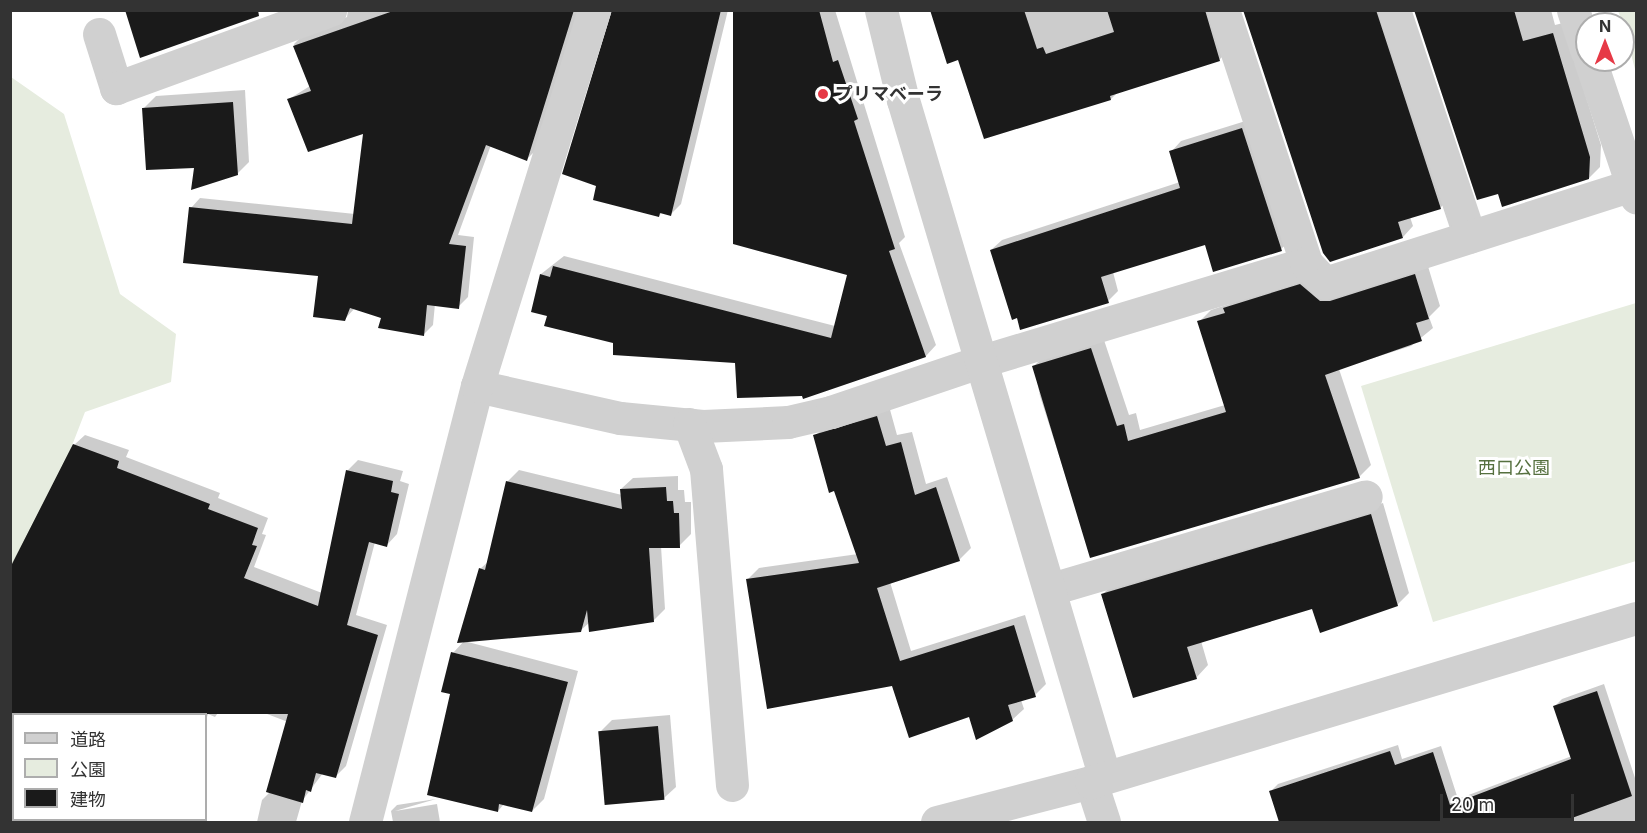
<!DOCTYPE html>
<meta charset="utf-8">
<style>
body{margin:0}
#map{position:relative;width:1647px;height:833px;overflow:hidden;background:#fff;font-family:Inter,"Noto Sans JP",sans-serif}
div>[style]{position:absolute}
.green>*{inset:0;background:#e6ecdf}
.shadow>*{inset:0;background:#0003}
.building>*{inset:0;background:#1a1a1a;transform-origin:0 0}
.minor>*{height:33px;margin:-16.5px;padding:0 16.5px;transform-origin:16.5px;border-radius:16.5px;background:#d0d0d0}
.tertiary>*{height:33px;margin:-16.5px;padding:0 16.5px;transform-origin:16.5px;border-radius:16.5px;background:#d0d0d0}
.dots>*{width:16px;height:16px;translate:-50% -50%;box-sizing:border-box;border:3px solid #fff;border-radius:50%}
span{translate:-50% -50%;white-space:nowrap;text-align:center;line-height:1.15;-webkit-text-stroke:6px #fff;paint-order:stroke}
.poi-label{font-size:18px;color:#333;font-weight:700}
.left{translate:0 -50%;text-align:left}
.park-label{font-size:18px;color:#56703f}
.frame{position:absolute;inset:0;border:12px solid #333;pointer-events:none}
.legend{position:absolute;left:12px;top:713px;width:195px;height:108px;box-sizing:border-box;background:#fff;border:2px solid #adadad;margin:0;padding:8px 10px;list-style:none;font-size:18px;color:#333}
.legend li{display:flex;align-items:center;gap:12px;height:30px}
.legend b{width:30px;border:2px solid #adadad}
.north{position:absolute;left:1575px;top:12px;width:60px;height:60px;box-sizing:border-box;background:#fff;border:2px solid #adadad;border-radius:50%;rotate:0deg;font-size:16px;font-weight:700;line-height:24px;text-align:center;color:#333}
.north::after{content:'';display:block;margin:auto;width:21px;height:27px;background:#e63946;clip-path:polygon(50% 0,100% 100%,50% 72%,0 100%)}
.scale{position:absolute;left:1440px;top:794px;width:134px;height:27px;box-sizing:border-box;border:3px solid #333;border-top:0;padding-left:8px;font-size:18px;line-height:21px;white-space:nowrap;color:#333;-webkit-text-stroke:4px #fff;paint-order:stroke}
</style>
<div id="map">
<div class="green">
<i style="clip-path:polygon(1618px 11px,1636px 11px,1636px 73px,1623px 24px)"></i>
<i style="clip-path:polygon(11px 77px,64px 114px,120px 294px,176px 334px,171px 382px,85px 412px,11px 603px)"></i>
<i style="clip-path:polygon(1636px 303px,1636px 561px,1433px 622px,1361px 386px)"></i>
</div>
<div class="shadow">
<i style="clip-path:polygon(348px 10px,580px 10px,537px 149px,527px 159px,491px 145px,458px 235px,474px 237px,468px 297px,458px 307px,435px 304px,433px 325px,424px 334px,355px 308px,344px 320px,320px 275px,191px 208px,200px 198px,355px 214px,365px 132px,289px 99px,310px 86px,294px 44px,303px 35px,347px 17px)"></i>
<i style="clip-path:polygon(630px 10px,728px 10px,681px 204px,671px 214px,662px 212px,659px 216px)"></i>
<i style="clip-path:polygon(734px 10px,835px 10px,905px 237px,899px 243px,936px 345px,926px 356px,804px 397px,736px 362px,614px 342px,548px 315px,541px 274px,564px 256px,835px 326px,849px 274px)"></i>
<i style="clip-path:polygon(1219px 10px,1230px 49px,1219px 60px,1118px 92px,1111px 99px,959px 59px,931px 11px)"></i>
<i style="clip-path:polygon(1244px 10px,1388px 10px,1451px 197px,1440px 208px,1410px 217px,1413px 226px,1403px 237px)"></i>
<i style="clip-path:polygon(1416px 10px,1551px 10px,1555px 25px,1563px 23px,1601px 145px,1600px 167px,1589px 178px)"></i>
<i style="clip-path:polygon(245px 90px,249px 162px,237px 174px,195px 166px,144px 108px,156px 96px)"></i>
<i style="clip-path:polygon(1252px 119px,1292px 239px,1281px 249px,1206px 244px,1113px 272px,1118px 291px,1108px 301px,991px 250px,1002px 240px,1180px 182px,1171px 152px,1181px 141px)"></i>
<i style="clip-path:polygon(1427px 263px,1440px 306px,1429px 317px,1433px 328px,1411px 346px,1339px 369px,1371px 465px,1359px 477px,1091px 556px,1040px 396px,1034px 366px,1046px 354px,1103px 337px,1129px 415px,1136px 413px,1140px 430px,1225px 405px,1199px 322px,1211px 310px,1229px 304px,1237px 296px,1313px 273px)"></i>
<i style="clip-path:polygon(889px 406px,897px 435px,912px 432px,926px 484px,947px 477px,971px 548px,959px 560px,890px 582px,911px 651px,1025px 615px,1046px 684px,1035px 695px,1021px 700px,1024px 709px,1012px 720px,970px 715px,893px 684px,748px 579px,759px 568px,858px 554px,815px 436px,826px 425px)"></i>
<i style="clip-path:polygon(85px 435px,129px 450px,126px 457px,220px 493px,218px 498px,268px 518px,262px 534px,266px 535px,254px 567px,322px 593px,347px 471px,358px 460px,403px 471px,400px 481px,409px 484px,397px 534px,387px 545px,375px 542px,356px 615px,387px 625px,346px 766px,335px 777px,323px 773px,302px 801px,296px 822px,257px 822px,262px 800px,270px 792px,288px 722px,228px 699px,215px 717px,208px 714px,206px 720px,206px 714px,14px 714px,14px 746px,10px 745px,10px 567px,74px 445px)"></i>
<i style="clip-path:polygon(519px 470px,622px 495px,621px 489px,633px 478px,678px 476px,678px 490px,684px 490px,685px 502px,691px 502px,691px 534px,679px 546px,661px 546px,665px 609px,654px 620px,590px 630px,590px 622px,580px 631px,480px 569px,489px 561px,507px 482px)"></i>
<i style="clip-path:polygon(1383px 503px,1409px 593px,1397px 605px,1313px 607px,1201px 641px,1208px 665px,1196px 678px,1103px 594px,1115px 582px)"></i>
<i style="clip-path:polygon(464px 641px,578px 671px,544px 799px,532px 811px,504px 804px,498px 811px,452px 693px,453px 653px)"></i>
<i style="clip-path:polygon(1604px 684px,1636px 781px,1636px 822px,1282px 822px,1271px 791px,1278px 784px,1398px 745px,1402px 759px,1441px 746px,1458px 799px,1572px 756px,1555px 706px,1562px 699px)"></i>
<i style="clip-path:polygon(670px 715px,676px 787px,664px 798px,600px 732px,612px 720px)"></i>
<i style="clip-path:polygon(436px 799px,395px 811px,437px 804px,440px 822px,393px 822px,391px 811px,397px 805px)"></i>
<i style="clip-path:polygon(128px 820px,167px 820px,127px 822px)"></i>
</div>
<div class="building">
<i style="clip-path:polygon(125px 10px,258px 10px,259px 16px,140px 58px)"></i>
<i style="clip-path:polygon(396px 10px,574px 10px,527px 161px,486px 145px,449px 244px,466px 246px,459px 309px,427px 305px,424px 336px,378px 328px,381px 318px,350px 308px,345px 321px,313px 317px,318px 276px,183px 263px,189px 207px,352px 224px,363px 134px,308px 152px,287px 99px,311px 91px,293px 46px)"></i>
<i style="clip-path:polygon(612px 10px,721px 10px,671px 216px,660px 213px,659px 217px,593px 200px,596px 186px,562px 174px)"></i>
<i style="clip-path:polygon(733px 10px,819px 10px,833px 62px,838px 60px,858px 119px,854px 121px,895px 249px,889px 251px,926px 357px,803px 399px,802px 396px,737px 398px,735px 363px,613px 355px,613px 343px,544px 326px,547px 316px,531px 312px,540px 274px,550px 277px,553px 266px,831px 338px,847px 275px,733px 244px)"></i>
<i style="clip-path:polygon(930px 10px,1024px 10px,1037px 49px,1043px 47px,1046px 54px,1114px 32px,1107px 10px,1205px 10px,1220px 61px,1110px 96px,1111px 100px,984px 139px,958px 60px,947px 64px)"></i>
<i style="clip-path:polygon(1243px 10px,1376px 10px,1441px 209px,1398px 222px,1403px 238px,1330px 262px,1323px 253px)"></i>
<i style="clip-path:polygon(1414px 10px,1514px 10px,1523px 41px,1553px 33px,1590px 157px,1589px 179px,1502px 207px,1498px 194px,1477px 200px)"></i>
<i style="clip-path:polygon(233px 102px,238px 175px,191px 190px,194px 168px,146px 170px,142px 108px)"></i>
<i style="clip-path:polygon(1242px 128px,1282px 251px,1213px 272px,1205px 245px,1101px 277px,1109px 303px,1020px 330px,1017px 318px,1012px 320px,990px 250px,1180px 188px,1169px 151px)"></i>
<i style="clip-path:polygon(1415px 274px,1429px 319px,1416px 323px,1422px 341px,1325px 375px,1360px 478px,1090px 558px,1032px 366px,1091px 348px,1117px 426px,1124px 424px,1128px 441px,1226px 412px,1197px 321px,1225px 313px,1223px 308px,1300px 284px,1320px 301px,1330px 301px)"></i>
<i style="clip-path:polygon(877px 416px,886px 446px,901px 442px,915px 495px,936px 487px,960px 561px,877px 588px,900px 661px,1014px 625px,1036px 697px,1008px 705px,1013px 721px,976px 740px,969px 717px,909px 738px,892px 686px,767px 709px,746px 579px,859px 563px,834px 491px,829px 493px,813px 435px)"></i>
<i style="clip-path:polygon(73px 444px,119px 461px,117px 468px,210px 504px,208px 509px,258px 528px,252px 545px,257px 546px,244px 578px,318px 606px,346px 470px,393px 481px,391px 492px,399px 494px,387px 547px,369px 542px,347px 625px,378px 635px,336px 778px,316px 773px,311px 792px,306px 790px,303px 803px,266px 792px,288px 714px,10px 714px,10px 568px)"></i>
<i style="clip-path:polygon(506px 481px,622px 509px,620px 489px,666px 487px,667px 501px,673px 501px,674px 513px,679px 513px,680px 548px,649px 548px,654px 622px,589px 632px,587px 610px,581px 632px,457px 643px,479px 568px,485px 570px)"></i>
<i style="clip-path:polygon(1371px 514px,1398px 606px,1320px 633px,1312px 609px,1187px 647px,1197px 679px,1133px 698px,1101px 594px)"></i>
<i style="clip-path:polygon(451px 652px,568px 682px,532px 812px,499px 804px,498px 812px,427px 795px,450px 694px,441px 692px)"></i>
<i style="clip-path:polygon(1597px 691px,1632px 796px,1561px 822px,1279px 822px,1269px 791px,1390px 751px,1395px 765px,1433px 752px,1450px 805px,1571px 759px,1553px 706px)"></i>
<i style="left:658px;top:726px;width:74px;height:60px;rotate:85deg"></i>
</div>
<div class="minor">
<i style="left:1223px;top:10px;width:266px;rotate:71.8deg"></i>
<i style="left:1394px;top:10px;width:239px;rotate:71.5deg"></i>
<i style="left:1573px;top:10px;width:44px;rotate:71.6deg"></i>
<i style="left:99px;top:34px;width:57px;rotate:72.5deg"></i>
<i style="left:116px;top:88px;width:228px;rotate:-20deg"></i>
<i style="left:1590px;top:60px;width:145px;rotate:71.4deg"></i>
<i style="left:477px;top:386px;width:147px;rotate:12.6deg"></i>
<i style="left:620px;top:418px;width:83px;rotate:5.5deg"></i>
<i style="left:703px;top:426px;width:85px;rotate:-2.7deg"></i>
<i style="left:788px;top:422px;width:44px;rotate:-13.1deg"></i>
<i style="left:831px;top:412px;width:159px;rotate:-18.7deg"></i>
<i style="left:982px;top:361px;width:338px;rotate:-16.8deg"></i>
<i style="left:1306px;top:263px;width:28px;rotate:46deg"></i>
<i style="left:1325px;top:283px;width:322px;rotate:-17.7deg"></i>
<i style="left:689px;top:424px;width:48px;rotate:69.3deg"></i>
<i style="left:706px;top:469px;width:317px;rotate:85.3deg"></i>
<i style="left:1051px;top:589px;width:328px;rotate:-16.4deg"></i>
<i style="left:1091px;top:782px;width:42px;rotate:72deg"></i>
<i style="left:10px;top:792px;width:4px;rotate:14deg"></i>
<i style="left:86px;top:820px;width:8px;rotate:14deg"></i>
<i style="left:13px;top:822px;width:2px;rotate:-63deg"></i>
<i style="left:365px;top:822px;width:450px;rotate:-75.6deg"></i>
<i style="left:477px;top:386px;width:394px;rotate:-72.7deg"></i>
</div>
<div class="tertiary">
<i style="left:881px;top:10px;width:93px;rotate:76.3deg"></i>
<i style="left:903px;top:100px;width:707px;rotate:73.41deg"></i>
<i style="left:937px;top:822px;width:159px;rotate:-14.6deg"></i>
<i style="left:1091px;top:782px;width:569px;rotate:-16.75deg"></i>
</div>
<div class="dots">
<i style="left:823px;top:94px;background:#e63946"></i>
</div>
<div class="poi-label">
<span class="left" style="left:835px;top:94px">プリマベーラ</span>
</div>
<div class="park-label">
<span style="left:1514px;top:468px">西口公園</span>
</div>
<div class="frame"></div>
<ul class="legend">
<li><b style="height:8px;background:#d0d0d0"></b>道路</li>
<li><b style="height:16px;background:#e6ecdf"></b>公園</li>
<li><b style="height:16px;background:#1a1a1a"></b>建物</li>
</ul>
<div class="north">N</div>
<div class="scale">20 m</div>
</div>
